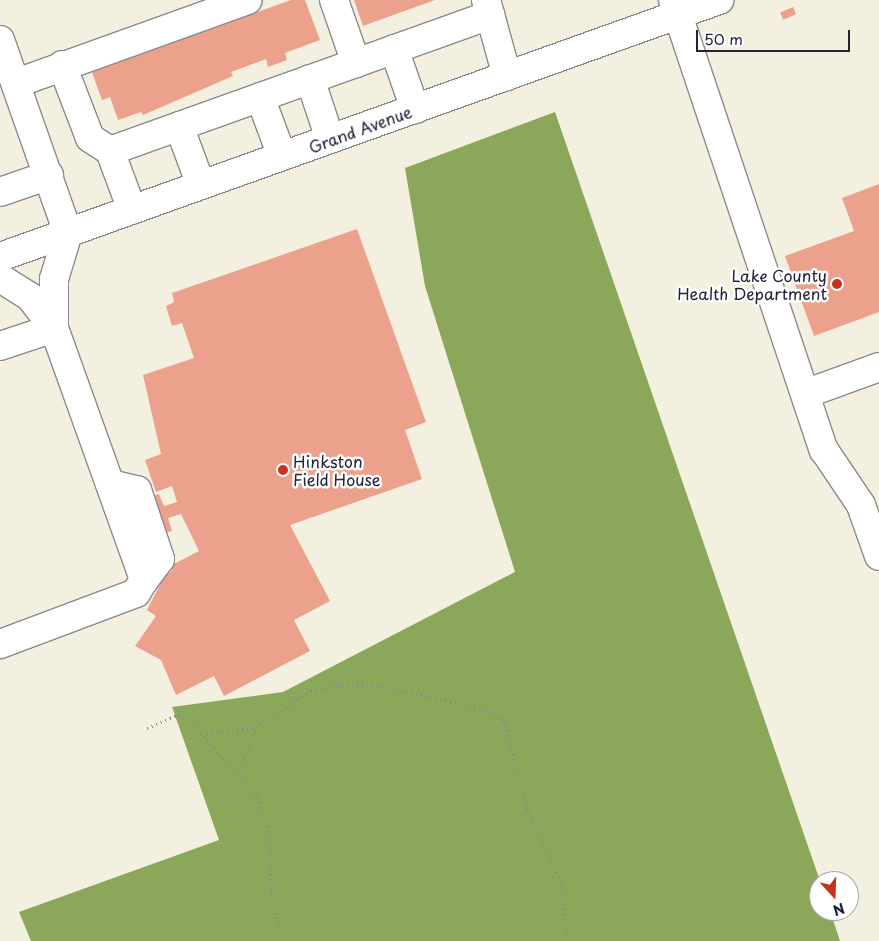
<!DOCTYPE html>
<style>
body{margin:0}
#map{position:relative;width:879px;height:941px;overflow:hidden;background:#f4f0df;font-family:"Playpen Sans",sans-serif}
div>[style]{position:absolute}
.forest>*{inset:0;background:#8aa75a}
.building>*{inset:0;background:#eba18b;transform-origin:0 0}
.path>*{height:3px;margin-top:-1.5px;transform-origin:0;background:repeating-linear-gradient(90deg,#8b898d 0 1px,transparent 0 5px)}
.roads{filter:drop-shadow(1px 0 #8b898d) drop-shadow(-1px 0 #8b898d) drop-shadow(0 1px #8b898d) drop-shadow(0 -1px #8b898d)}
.minor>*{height:28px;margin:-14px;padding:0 14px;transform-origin:14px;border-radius:14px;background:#fff}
.major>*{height:28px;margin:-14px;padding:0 14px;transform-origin:14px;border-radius:14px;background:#fff}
.dots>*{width:14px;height:14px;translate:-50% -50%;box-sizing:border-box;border:2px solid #fff;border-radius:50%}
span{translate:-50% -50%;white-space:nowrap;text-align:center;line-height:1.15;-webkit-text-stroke:5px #fff;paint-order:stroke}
.street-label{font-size:16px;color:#22223b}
.poi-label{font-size:16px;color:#22223b}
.right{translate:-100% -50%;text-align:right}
.left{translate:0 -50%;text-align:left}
.north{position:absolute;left:809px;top:871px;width:50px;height:50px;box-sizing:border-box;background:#fff;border:1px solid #a7a7b1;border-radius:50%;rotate:160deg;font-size:14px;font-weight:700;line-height:20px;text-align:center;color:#22223b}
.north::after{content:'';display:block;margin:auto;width:18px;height:22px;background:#c8321e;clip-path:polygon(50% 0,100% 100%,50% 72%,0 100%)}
.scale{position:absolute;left:696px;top:30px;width:154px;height:22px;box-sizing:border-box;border:2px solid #22223b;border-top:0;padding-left:6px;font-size:15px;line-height:18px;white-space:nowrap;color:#22223b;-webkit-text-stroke:4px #fff;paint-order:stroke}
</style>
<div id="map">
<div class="forest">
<i style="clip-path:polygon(555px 112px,820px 881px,819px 911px,830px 911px,840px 941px,31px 941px,19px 912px,219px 840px,172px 707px,283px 692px,515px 572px,425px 286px,405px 168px)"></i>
</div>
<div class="building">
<i style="clip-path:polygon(291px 0,305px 0,320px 40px,285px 53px,287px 60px,268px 67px,266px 59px,231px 72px,233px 76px,143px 115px,141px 112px,118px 120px,110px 97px,102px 100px,88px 61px,213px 21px,216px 27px)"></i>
<i style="clip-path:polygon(354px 0,435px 0,363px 26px)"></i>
<i style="left:793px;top:7px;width:8px;height:14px;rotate:67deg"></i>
<i style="clip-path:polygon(879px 184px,879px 312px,814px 336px,785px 256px,854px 231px,842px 198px)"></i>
<i style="clip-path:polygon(357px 229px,426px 422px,405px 430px,422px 479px,290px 525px,330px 601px,294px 620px,310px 651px,224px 696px,214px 676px,176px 695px,161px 660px,135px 646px,156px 616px,147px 610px,165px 575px,172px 571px,170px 566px,199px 551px,181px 514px,168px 518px,172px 531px,158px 535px,145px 498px,159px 494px,164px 506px,177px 502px,172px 486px,156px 492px,145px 460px,161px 454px,143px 375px,194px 358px,182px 323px,172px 326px,166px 306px,174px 302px,172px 293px)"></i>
</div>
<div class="path">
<i style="left:147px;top:728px;width:34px;rotate:-23deg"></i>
<i style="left:178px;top:715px;width:14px;rotate:25deg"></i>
<i style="left:191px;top:721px;width:101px;rotate:49deg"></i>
<i style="left:257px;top:797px;width:39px;rotate:72deg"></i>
<i style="left:269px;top:834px;width:69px;rotate:87.5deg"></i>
<i style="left:272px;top:903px;width:40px;rotate:71.1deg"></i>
<i style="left:207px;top:734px;width:49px;rotate:-8.1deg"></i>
<i style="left:256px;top:727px;width:66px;rotate:-33.2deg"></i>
<i style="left:311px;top:691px;width:32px;rotate:-11deg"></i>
<i style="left:342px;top:685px;width:35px"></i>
<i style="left:377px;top:685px;width:106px;rotate:13.1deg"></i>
<i style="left:480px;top:709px;width:26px;rotate:25deg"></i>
<i style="left:504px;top:720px;width:91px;rotate:75.4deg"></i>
<i style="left:527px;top:808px;width:84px;rotate:65.3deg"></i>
<i style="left:562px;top:884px;width:57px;rotate:85deg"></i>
<i style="left:239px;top:773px;width:49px;rotate:-69.7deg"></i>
</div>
<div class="roads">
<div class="minor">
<i style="left:334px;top:0;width:67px;rotate:70.8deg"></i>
<i style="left:486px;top:0;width:79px;rotate:74.6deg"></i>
<i style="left:673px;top:0;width:475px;rotate:71.5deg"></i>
<i style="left:824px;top:450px;width:66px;rotate:56.1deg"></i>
<i style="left:861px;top:505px;width:54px;rotate:70.6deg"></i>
<i style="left:0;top:40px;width:205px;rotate:70.6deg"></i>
<i style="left:68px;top:233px;width:48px;rotate:106.9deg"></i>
<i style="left:54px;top:279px;width:49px;rotate:90deg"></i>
<i style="left:54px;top:328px;width:268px;rotate:70.3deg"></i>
<i style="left:144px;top:580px;width:15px;rotate:122deg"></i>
<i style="left:136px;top:593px;width:145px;rotate:159.4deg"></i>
<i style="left:394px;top:49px;width:64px;rotate:70.7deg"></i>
<i style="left:62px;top:65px;width:78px;rotate:69deg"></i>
<i style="left:90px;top:138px;width:24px;rotate:33deg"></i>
<i style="left:310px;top:79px;width:63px;rotate:71.6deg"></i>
<i style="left:17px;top:83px;width:245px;rotate:-19.8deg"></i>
<i style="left:260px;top:97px;width:63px;rotate:69.6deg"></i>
<i style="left:179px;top:126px;width:63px;rotate:69.6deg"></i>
<i style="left:0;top:192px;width:52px;rotate:-19.1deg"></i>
<i style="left:132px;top:210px;width:63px;rotate:-110.4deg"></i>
<i style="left:110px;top:151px;width:404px;rotate:-19.7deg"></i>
<i style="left:0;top:278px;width:36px;rotate:32deg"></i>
<i style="left:30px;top:297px;width:39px;rotate:52deg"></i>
<i style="left:0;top:346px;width:57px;rotate:-18.4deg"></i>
<i style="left:805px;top:394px;width:79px;rotate:-20deg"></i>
<i style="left:110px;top:484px;width:28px;rotate:13deg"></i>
<i style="left:137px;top:490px;width:73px;rotate:71.6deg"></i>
<i style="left:160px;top:559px;width:26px;rotate:127deg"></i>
</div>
<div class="major">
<i style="left:0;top:257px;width:764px;rotate:-19.67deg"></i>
</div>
</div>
<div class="dots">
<i style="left:837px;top:284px;background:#c8321e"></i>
<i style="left:283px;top:470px;background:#c8321e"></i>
</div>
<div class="street-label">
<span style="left:360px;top:129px;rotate:-20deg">Grand Avenue</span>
</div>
<div class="poi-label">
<span class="right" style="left:827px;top:284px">Lake County<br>Health Department</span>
<span class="left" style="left:293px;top:470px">Hinkston<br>Field House</span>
</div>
<div class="north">N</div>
<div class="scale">50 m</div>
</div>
